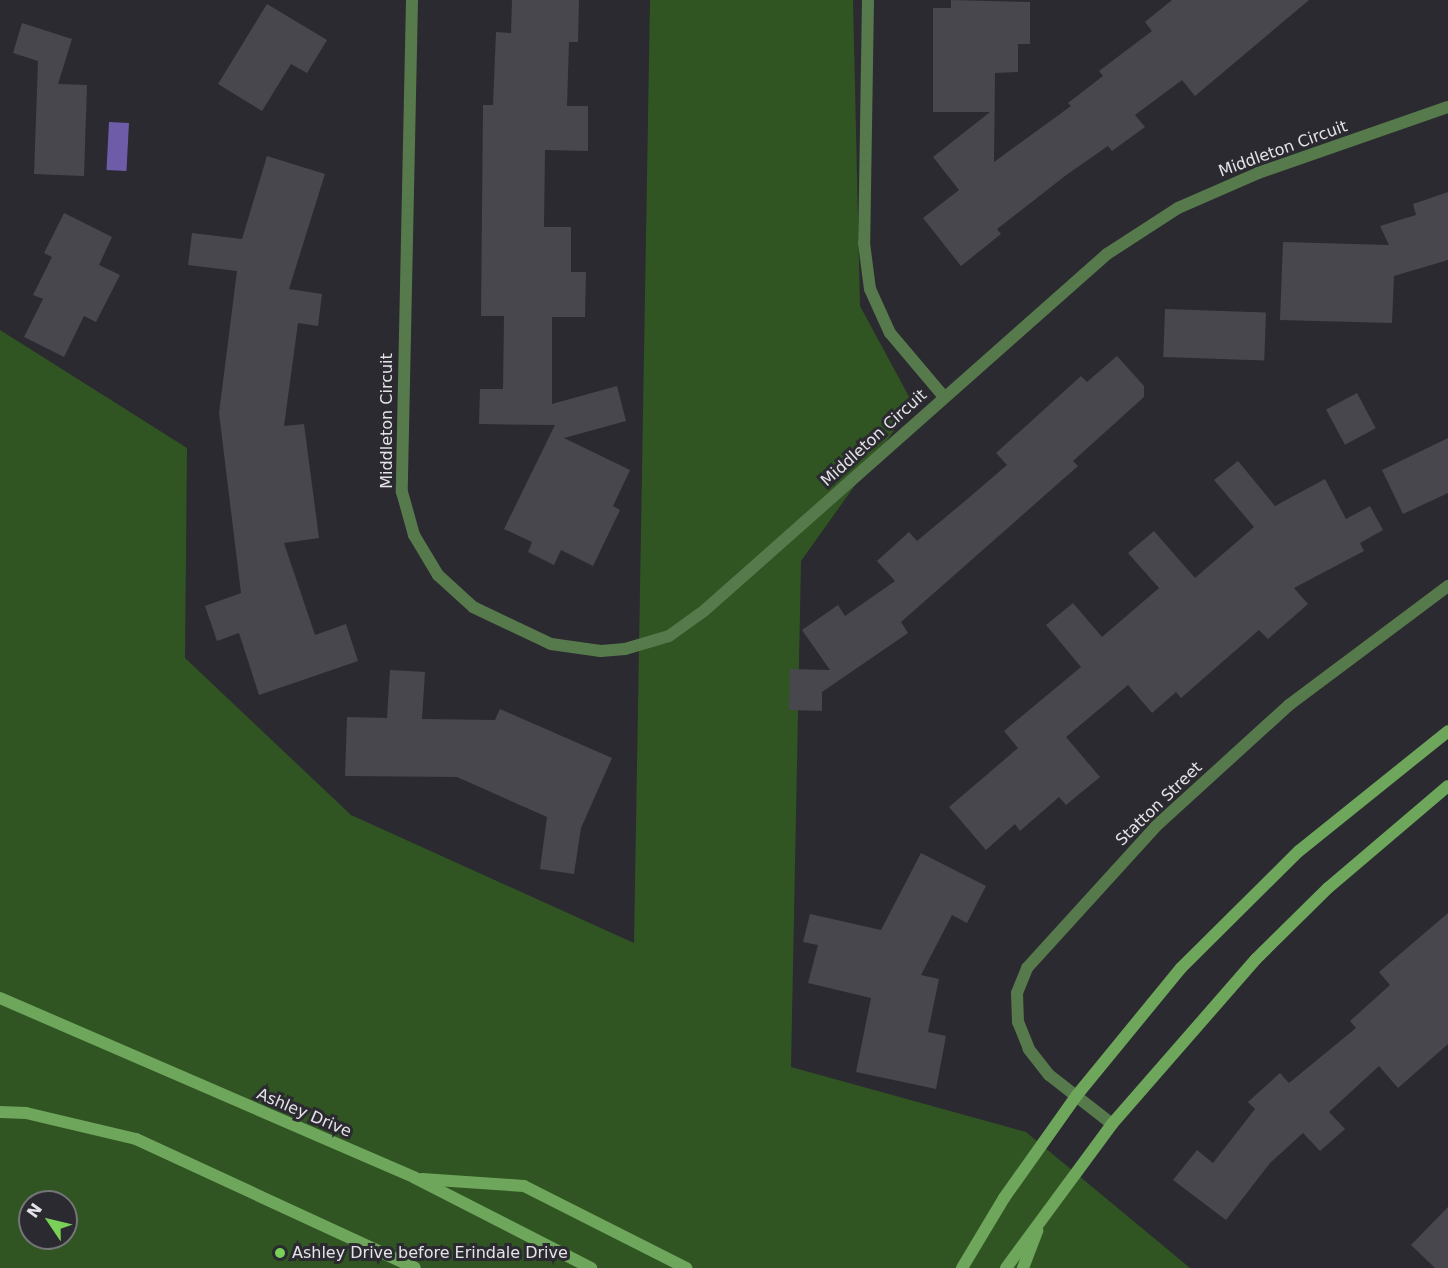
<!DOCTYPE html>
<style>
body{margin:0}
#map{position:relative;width:1448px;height:1268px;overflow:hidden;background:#2b2a30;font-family:"DejaVu Sans",sans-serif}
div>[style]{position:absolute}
.green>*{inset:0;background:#305523}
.water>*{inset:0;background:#6e5ca8;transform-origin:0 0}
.building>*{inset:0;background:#48474d;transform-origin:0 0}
.street>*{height:12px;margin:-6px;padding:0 6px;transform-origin:6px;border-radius:6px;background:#577a4c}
.secondary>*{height:12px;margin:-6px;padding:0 6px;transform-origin:6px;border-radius:6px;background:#6ea65b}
.dots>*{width:16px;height:16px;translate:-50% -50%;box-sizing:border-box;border:3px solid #2b2a30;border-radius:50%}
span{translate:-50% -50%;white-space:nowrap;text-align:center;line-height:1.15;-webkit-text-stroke:6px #2b2a30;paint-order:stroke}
.street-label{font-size:16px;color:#e4e3e7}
.poi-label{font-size:16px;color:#e4e3e7}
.left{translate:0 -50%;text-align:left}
.north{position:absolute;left:18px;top:1190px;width:60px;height:60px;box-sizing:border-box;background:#2b2a30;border:2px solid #757479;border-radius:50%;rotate:305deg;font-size:16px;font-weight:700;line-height:24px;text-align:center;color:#e4e3e7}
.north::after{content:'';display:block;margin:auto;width:21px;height:27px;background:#79d158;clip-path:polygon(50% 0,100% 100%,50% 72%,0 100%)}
</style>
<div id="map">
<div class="green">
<i style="clip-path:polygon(evenodd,650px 0,853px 0,860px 306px,913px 404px,801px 561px,791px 1067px,1026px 1132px,1190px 1268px,0 1268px,0 330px,187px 448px,185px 658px,351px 815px,634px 943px,650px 0,30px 1202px,66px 1202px,66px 1238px,30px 1238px,30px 1202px)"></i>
</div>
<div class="water">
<i style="left:109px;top:122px;width:20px;height:48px;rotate:3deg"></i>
</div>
<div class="building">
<i style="clip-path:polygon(512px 0,579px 0,578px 42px,569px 42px,567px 106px,588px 106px,588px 151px,545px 150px,544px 227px,571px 227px,571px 272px,586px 272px,585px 317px,552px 317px,552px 404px,617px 386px,626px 421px,564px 438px,630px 470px,613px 506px,620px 510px,593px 566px,561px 550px,554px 565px,528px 552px,532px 542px,504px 529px,555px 425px,479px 424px,480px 389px,503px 389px,504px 316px,481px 316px,483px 105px,493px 105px,496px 32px,511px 33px)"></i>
<i style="clip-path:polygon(951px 0,1030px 2px,1030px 44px,1018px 44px,1018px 72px,995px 73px,994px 162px,1071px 106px,1068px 103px,1103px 76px,1099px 71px,1152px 31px,1145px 22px,1172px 0,1309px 0,1195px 96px,1182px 80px,1135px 115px,1145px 127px,1112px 151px,1108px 146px,1065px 176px,997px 229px,1001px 234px,961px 266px,923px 218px,959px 190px,933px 157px,990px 112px,933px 112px,933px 8px,951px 8px)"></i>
<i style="clip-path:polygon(267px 4px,327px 40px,307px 73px,291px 64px,262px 111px,218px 84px)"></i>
<i style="clip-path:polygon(22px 23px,72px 39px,58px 84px,87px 85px,84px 176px,34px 174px,38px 61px,13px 53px)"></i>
<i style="clip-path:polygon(267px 156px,325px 174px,289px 289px,322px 294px,318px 326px,298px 323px,284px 426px,304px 424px,319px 538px,284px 543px,315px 635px,346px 624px,358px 661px,259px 695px,239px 633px,217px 641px,205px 606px,241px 593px,219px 413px,237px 271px,188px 265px,192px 233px,242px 239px)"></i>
<i style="clip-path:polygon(1448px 192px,1448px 260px,1394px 276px,1392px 323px,1280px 320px,1283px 242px,1389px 245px,1380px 226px,1416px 215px,1413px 204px)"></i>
<i style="clip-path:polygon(64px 213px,112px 237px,99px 265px,120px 275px,96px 322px,84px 316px,64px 357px,24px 337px,43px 299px,33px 295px,52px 257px,44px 253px)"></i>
<i style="left:1165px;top:309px;width:101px;height:48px;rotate:2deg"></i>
<i style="clip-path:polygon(1117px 356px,1144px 386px,1144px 397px,1073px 461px,1078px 466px,901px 622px,908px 633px,822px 692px,822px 711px,789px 710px,790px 669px,830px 670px,802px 630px,838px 605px,845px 616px,895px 581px,877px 561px,909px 532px,917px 541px,965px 501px,1007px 465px,996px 453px,1081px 376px,1087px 382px)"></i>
<i style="left:1357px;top:393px;width:40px;height:35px;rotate:62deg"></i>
<i style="clip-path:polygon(1448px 438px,1448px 493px,1403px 514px,1382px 470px)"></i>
<i style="clip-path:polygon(1238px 461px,1275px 506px,1325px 479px,1346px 519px,1370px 506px,1383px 530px,1360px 543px,1364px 551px,1294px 588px,1308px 604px,1268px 639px,1259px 630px,1181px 698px,1176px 692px,1152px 713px,1128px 685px,1066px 737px,1100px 777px,1066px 805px,1059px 797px,1020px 831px,1015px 824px,986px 850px,949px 807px,1018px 748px,1004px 731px,1081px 667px,1046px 625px,1073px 603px,1102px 637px,1159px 588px,1128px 553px,1154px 531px,1195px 578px,1254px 527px,1214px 480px)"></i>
<i style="clip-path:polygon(390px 670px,425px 672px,422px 719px,495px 720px,500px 709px,612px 758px,581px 828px,574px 874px,540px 869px,547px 817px,457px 777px,345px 776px,347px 717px,387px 718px)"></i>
<i style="clip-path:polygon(921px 853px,986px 886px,967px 923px,952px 915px,921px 975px,939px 979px,928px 1032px,946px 1036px,936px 1089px,856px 1072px,871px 998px,808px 983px,818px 945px,803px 942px,810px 914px,881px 930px)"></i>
<i style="clip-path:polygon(1448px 913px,1448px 1044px,1398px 1088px,1379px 1066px,1329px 1112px,1345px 1129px,1320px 1151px,1303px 1133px,1270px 1163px,1226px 1220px,1173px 1180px,1197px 1150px,1213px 1163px,1255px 1109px,1248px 1102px,1280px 1073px,1289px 1083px,1356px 1028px,1350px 1021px,1390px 985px,1379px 972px)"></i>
<i style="clip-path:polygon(1448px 1207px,1448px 1268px,1435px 1268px,1411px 1245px)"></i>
</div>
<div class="street">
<i style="left:412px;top:0;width:492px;rotate:91.2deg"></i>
<i style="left:402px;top:492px;width:45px;rotate:74.4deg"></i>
<i style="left:414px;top:535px;width:47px;rotate:59deg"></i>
<i style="left:438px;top:575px;width:47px;rotate:42.4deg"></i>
<i style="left:473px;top:607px;width:86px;rotate:25.4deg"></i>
<i style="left:551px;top:644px;width:50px;rotate:8deg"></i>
<i style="left:601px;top:651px;width:24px;rotate:-5deg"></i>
<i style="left:625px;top:649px;width:46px;rotate:-16.5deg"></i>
<i style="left:669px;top:636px;width:44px;rotate:-35.8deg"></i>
<i style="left:705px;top:610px;width:537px;rotate:-41.53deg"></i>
<i style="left:1107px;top:254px;width:85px;rotate:-32.9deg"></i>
<i style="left:1178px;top:208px;width:87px;rotate:-23.6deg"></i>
<i style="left:1258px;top:173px;width:201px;rotate:-19.2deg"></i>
<i style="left:868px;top:0;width:243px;rotate:90.9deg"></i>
<i style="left:864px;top:243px;width:46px;rotate:82.6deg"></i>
<i style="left:870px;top:289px;width:48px;rotate:65.6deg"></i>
<i style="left:890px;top:333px;width:84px;rotate:49.8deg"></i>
<i style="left:1112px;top:1124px;width:80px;rotate:-142.1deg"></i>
<i style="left:1049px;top:1075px;width:33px;rotate:-128deg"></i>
<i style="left:1029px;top:1049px;width:29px;rotate:-112deg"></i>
<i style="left:1018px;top:1022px;width:29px;rotate:-92deg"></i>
<i style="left:1017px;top:993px;width:27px;rotate:-68deg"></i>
<i style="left:1027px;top:968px;width:192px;rotate:-47.7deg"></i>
<i style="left:1156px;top:826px;width:180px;rotate:-42.3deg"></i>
<i style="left:1289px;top:705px;width:199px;rotate:-36.8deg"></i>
</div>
<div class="secondary">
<i style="left:0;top:998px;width:452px;rotate:23.4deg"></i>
<i style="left:415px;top:1178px;width:198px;rotate:27.1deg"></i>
<i style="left:0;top:1112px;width:26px;rotate:2deg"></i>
<i style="left:26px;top:1113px;width:113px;rotate:13.3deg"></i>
<i style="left:136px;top:1139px;width:307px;rotate:24.8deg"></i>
<i style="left:422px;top:1179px;width:102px;rotate:3.9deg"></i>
<i style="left:524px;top:1186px;width:182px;rotate:26.8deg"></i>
<i style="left:962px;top:1268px;width:82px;rotate:-59deg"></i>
<i style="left:1004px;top:1198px;width:126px;rotate:-54.7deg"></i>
<i style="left:1077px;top:1095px;width:164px;rotate:-50.7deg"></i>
<i style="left:1181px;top:968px;width:166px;rotate:-44.8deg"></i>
<i style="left:1299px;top:851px;width:191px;rotate:-38.8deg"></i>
<i style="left:1006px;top:1268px;width:179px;rotate:-53.6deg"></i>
<i style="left:1112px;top:1124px;width:219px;rotate:-48.9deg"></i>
<i style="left:1256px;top:959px;width:101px;rotate:-44.6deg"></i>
<i style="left:1328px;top:888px;width:157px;rotate:-40.4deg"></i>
<i style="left:1023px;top:1268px;width:40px;rotate:-69deg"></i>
</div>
<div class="dots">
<i style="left:280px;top:1253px;background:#79d158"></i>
</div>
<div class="street-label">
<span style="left:1283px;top:149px;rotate:-20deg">Middleton Circuit</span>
<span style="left:387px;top:421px;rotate:-90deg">Middleton Circuit</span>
<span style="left:874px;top:438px;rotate:-42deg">Middleton Circuit</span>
<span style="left:1159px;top:804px;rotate:-44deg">Statton Street</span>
<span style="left:304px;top:1113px;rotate:23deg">Ashley Drive</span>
</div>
<div class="poi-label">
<span class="left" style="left:292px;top:1253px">Ashley Drive before Erindale Drive</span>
</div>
<div class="north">N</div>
</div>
